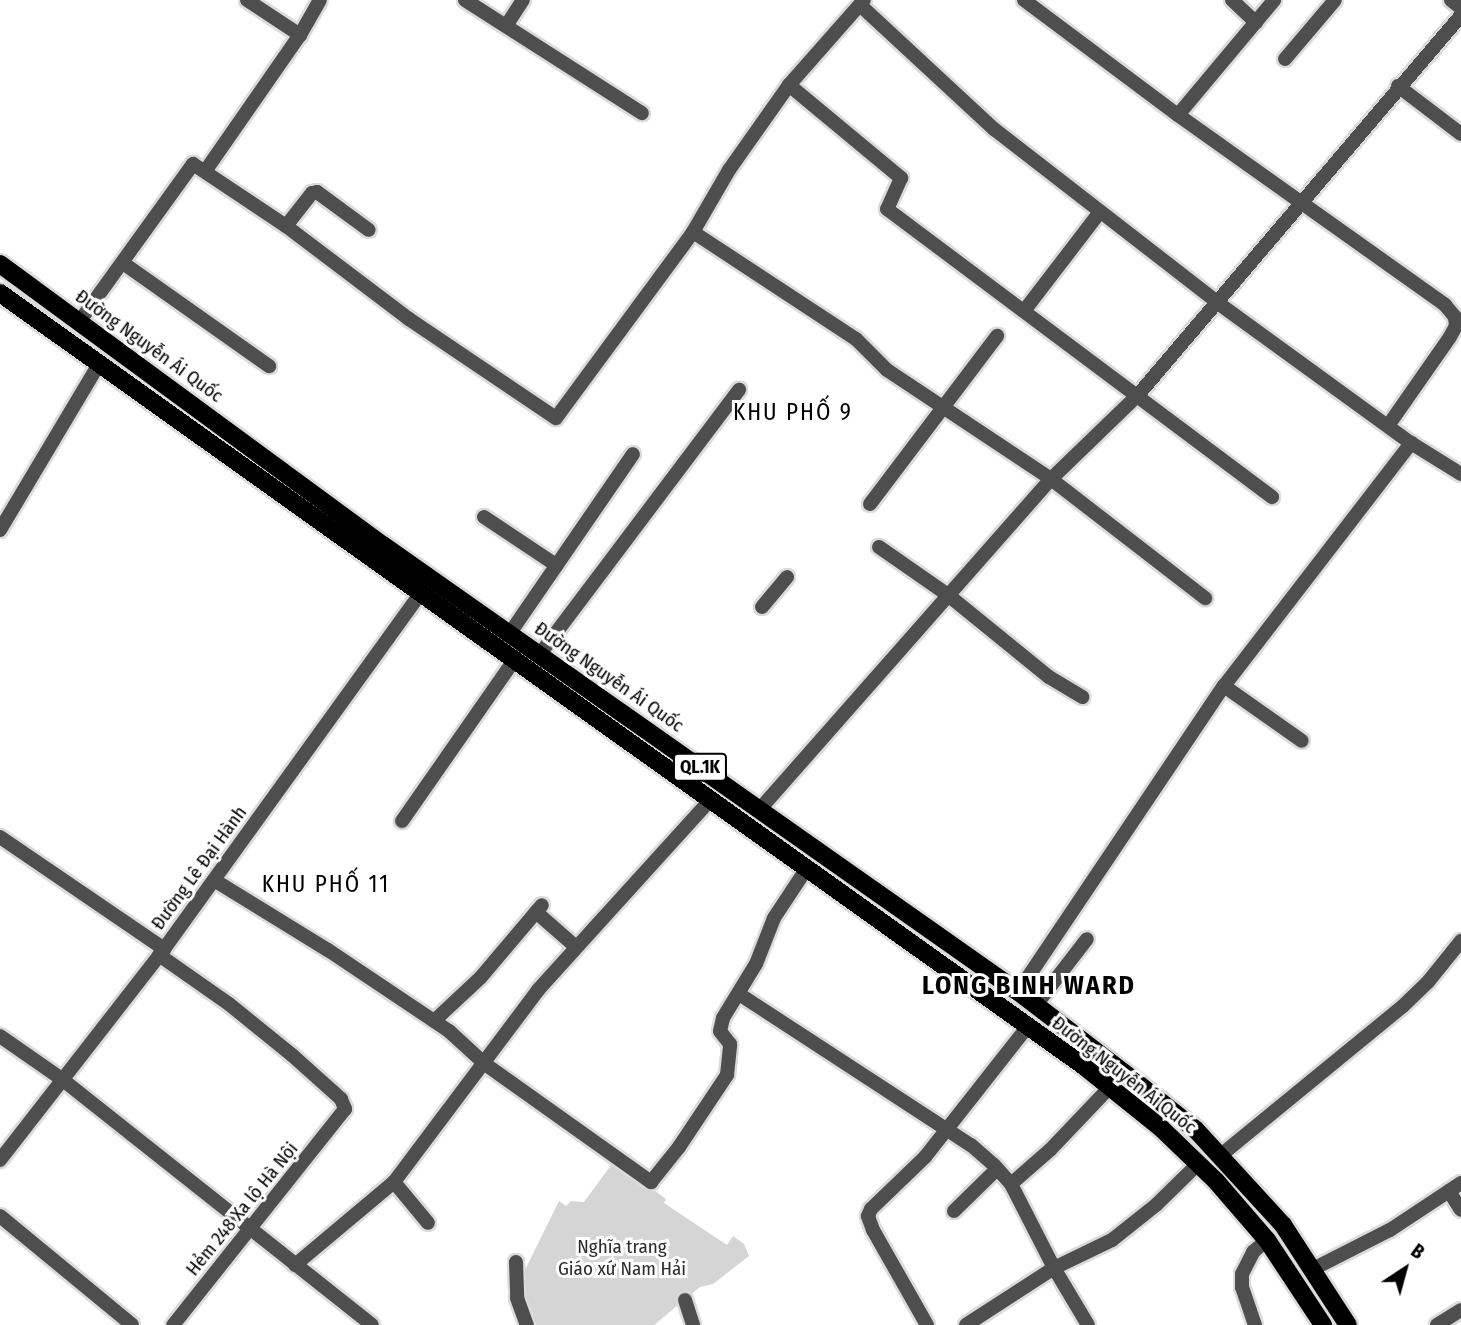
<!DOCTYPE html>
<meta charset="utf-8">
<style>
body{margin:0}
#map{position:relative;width:1461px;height:1325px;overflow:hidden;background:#fff;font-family:"Fira Sans Condensed",sans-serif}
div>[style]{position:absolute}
.green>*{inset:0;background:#d5d5d5}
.roads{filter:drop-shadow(2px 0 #dbdbdb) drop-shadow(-2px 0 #dbdbdb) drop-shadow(0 2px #dbdbdb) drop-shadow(0 -2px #dbdbdb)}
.minor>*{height:14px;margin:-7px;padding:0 7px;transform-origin:7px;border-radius:7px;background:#4e4e4e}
.primary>*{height:18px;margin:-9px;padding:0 9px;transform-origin:9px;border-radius:9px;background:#000}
span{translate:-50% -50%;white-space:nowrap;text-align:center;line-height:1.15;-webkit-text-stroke:6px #fff;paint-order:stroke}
.shield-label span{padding:2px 5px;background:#fff;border:2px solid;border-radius:5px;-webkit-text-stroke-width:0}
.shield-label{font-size:18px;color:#000;font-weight:700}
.street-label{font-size:19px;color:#000}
.park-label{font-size:19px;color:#2c2c2c}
.quarter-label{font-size:23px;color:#000;letter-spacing:2px}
.district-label{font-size:26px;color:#000;font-weight:700;letter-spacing:2px}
.north{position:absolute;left:1370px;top:1234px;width:70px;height:70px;-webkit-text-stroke:5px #fff;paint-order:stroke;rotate:36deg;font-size:19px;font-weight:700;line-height:28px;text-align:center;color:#000}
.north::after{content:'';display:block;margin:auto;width:24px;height:32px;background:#000;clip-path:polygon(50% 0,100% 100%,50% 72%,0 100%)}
</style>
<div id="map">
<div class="green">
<i style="clip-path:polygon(614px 1161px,666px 1199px,664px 1203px,727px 1245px,733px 1236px,744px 1244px,749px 1256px,713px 1284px,700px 1287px,654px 1325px,532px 1325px,522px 1297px,523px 1274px,559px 1201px,566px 1206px,571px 1201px,584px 1202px)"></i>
</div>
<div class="roads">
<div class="minor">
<i style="left:247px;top:0;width:64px;rotate:33.4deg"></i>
<i style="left:465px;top:0;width:210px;rotate:32.6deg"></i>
<i style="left:1024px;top:0;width:192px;rotate:36.8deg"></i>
<i style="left:1178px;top:115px;width:328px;rotate:35.4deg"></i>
<i style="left:1445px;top:305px;width:16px;rotate:50deg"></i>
<i style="left:1455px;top:317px;width:9px;rotate:84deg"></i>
<i style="left:1456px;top:326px;width:13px;rotate:119deg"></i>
<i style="left:1450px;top:337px;width:108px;rotate:124.9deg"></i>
<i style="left:1232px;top:0;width:33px;rotate:43deg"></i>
<i style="left:1451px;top:0;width:13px;rotate:39deg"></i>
<i style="left:860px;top:5px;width:183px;rotate:42.8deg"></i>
<i style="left:994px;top:129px;width:284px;rotate:37.8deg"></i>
<i style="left:1218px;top:303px;width:238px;rotate:36deg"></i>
<i style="left:1411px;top:443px;width:59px;rotate:31.8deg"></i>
<i style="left:506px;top:26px;width:31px;rotate:-57deg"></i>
<i style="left:1285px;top:59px;width:77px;rotate:-49.7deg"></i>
<i style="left:789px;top:85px;width:146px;rotate:39.7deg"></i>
<i style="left:901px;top:178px;width:34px;rotate:114deg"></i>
<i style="left:887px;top:209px;width:481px;rotate:36.8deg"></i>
<i style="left:1398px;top:86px;width:79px;rotate:37.3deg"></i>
<i style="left:1178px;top:115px;width:150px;rotate:-50.1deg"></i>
<i style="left:206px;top:170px;width:165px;rotate:-55.2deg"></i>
<i style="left:300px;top:35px;width:40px;rotate:-60.3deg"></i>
<i style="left:286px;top:226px;width:42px;rotate:-51.8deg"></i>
<i style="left:312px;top:193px;width:5px;rotate:-11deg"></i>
<i style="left:317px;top:192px;width:64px;rotate:36.2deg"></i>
<i style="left:693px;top:232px;width:195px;rotate:33.3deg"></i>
<i style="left:856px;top:339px;width:44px;rotate:45deg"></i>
<i style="left:887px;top:370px;width:197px;rotate:33.6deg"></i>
<i style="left:1051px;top:479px;width:195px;rotate:37.7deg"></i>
<i style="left:123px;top:263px;width:179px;rotate:35.2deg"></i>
<i style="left:1024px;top:311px;width:125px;rotate:-52.5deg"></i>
<i style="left:79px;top:322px;width:195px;rotate:-54.2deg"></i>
<i style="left:193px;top:164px;width:112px;rotate:33.7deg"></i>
<i style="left:286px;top:226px;width:154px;rotate:37.1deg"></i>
<i style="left:409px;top:319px;width:177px;rotate:34deg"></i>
<i style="left:556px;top:418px;width:231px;rotate:-53.6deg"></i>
<i style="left:693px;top:232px;width:72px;rotate:-59.9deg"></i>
<i style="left:729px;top:170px;width:104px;rotate:-54.8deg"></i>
<i style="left:789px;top:85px;width:113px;rotate:-48.6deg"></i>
<i style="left:870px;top:504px;width:211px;rotate:-52.9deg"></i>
<i style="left:484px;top:517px;width:87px;rotate:33.7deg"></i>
<i style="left:0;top:530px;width:193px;rotate:-59.2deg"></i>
<i style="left:879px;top:547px;width:84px;rotate:34.8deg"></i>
<i style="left:948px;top:595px;width:130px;rotate:39.1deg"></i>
<i style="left:1049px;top:677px;width:39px;rotate:31deg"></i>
<i style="left:762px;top:607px;width:39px;rotate:-50deg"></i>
<i style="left:510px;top:633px;width:217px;rotate:-55.5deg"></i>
<i style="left:540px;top:654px;width:331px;rotate:-53deg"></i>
<i style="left:1224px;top:686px;width:95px;rotate:35.2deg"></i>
<i style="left:760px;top:809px;width:440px;rotate:-48.6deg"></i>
<i style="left:1051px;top:479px;width:121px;rotate:-44deg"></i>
<i style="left:1138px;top:395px;width:499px;rotate:-49.6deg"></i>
<i style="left:402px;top:821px;width:198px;rotate:-55.1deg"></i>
<i style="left:0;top:837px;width:199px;rotate:34.3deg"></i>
<i style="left:214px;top:880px;width:134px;rotate:31.6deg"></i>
<i style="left:328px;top:950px;width:146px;rotate:33.8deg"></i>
<i style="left:449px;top:1031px;width:49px;rotate:42.5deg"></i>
<i style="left:485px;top:1064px;width:204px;rotate:35.4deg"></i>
<i style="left:651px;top:1182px;width:45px;rotate:-51.3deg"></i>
<i style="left:679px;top:1147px;width:87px;rotate:-56.3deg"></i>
<i style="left:727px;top:1075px;width:31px;rotate:-84deg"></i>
<i style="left:730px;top:1044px;width:16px;rotate:-128deg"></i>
<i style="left:720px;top:1031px;width:13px;rotate:-77deg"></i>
<i style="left:723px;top:1018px;width:63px;rotate:-58.6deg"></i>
<i style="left:756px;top:964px;width:49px;rotate:-68.6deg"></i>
<i style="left:774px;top:918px;width:60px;rotate:-56.6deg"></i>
<i style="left:536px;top:912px;width:53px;rotate:41.2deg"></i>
<i style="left:159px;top:955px;width:85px;rotate:35deg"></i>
<i style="left:229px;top:1004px;width:81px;rotate:39deg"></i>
<i style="left:292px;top:1055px;width:66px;rotate:41.9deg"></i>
<i style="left:341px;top:1099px;width:11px;rotate:68deg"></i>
<i style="left:345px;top:1109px;width:276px;rotate:128.5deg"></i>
<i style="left:1018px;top:992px;width:369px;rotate:-56.1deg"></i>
<i style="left:1224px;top:686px;width:307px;rotate:-52.4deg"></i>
<i style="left:739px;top:994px;width:277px;rotate:33.1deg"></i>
<i style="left:971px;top:1145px;width:30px;rotate:41deg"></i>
<i style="left:994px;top:1165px;width:25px;rotate:48deg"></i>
<i style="left:1011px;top:1184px;width:94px;rotate:62.9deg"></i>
<i style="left:1054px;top:1268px;width:66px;rotate:59.2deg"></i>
<i style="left:1036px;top:1005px;width:83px;rotate:-52.3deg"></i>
<i style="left:434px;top:1021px;width:64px;rotate:-43.1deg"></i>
<i style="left:481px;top:977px;width:94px;rotate:-49.7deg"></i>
<i style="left:0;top:1036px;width:77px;rotate:34.9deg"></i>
<i style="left:63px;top:1080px;width:394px;rotate:38.4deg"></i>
<i style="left:1221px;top:1155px;width:235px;rotate:-39.3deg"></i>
<i style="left:1403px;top:1006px;width:35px;rotate:-44deg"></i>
<i style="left:1428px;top:982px;width:53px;rotate:-51.2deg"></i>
<i style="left:0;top:1160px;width:267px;rotate:-52.1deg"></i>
<i style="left:164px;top:949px;width:439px;rotate:-54.2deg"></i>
<i style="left:394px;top:1182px;width:53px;rotate:50.3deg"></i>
<i style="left:1011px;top:1184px;width:52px;rotate:-41.1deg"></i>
<i style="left:1050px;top:1150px;width:87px;rotate:-46.4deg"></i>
<i style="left:1449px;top:1191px;width:22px;rotate:58deg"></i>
<i style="left:954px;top:1211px;width:60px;rotate:-44.3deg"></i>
<i style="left:0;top:1216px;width:171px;rotate:39.5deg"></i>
<i style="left:516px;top:1262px;width:36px;rotate:88deg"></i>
<i style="left:517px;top:1298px;width:29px;rotate:70deg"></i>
<i style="left:295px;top:1265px;width:129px;rotate:-40deg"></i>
<i style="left:394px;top:1182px;width:240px;rotate:-53.1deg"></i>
<i style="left:538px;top:990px;width:259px;rotate:-47.8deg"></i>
<i style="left:1313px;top:1269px;width:86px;rotate:-26.9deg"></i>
<i style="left:1390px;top:1230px;width:85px;rotate:-33.5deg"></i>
<i style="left:685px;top:1300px;width:26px;rotate:72deg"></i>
<i style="left:927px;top:1325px;width:109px;rotate:-119.6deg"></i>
<i style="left:873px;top:1230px;width:15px;rotate:-110deg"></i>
<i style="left:868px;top:1216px;width:8px;rotate:-67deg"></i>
<i style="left:871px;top:1209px;width:75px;rotate:-43.9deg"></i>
<i style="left:925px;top:1157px;width:167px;rotate:-51.8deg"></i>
<i style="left:966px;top:1325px;width:105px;rotate:-32.9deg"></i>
<i style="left:1054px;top:1268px;width:64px;rotate:-25.8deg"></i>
<i style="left:1112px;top:1240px;width:56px;rotate:-38.5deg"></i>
<i style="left:1156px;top:1205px;width:60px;rotate:-44.3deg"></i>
<i style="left:1255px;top:1325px;width:40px;rotate:-108.9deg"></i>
<i style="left:1242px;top:1287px;width:13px;rotate:-90deg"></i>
<i style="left:1242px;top:1274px;width:25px;rotate:-63deg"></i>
<i style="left:1253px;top:1252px;width:18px;rotate:-41deg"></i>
<i style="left:1437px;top:1325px;width:28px;rotate:-32deg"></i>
</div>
<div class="primary">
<i style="left:0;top:264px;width:475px;rotate:36.3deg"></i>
<i style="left:383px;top:545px;width:784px;rotate:35.13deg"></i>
<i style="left:1024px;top:996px;width:141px;rotate:37.5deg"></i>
<i style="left:1136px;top:1082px;width:77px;rotate:38.7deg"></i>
<i style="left:1196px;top:1130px;width:129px;rotate:47.5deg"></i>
<i style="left:1283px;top:1225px;width:119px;rotate:57deg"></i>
<i style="left:0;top:293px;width:1333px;rotate:35.5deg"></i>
<i style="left:1085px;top:1067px;width:99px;rotate:38.8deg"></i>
<i style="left:1162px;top:1129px;width:75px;rotate:43.9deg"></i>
<i style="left:1216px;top:1181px;width:78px;rotate:49.2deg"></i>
<i style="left:1267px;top:1240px;width:102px;rotate:56.6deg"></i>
</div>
</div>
<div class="shield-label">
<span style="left:700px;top:767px">QL.1K</span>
</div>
<div class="street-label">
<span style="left:149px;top:346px;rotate:36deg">Đường Nguyễn Ái Quốc</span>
<span style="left:609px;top:677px;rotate:35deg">Đường Nguyễn Ái Quốc</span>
<span style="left:199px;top:868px;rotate:-54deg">Đường Lê Đại Hành</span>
<span style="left:1124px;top:1075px;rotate:38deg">Đường Nguyễn Ái Quốc</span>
<span style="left:242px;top:1209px;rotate:-51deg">Hẻm 248 Xa lộ Hà Nội</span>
</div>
<div class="park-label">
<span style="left:622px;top:1258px">Nghĩa trang<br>Giáo xứ Nam Hải</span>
</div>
<div class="quarter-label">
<span style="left:793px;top:412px">KHU PHỐ 9</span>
<span style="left:326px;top:884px">KHU PHỐ 11</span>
</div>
<div class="district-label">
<span style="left:1029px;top:986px">LONG BINH WARD</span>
</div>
<div class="north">B</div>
</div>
